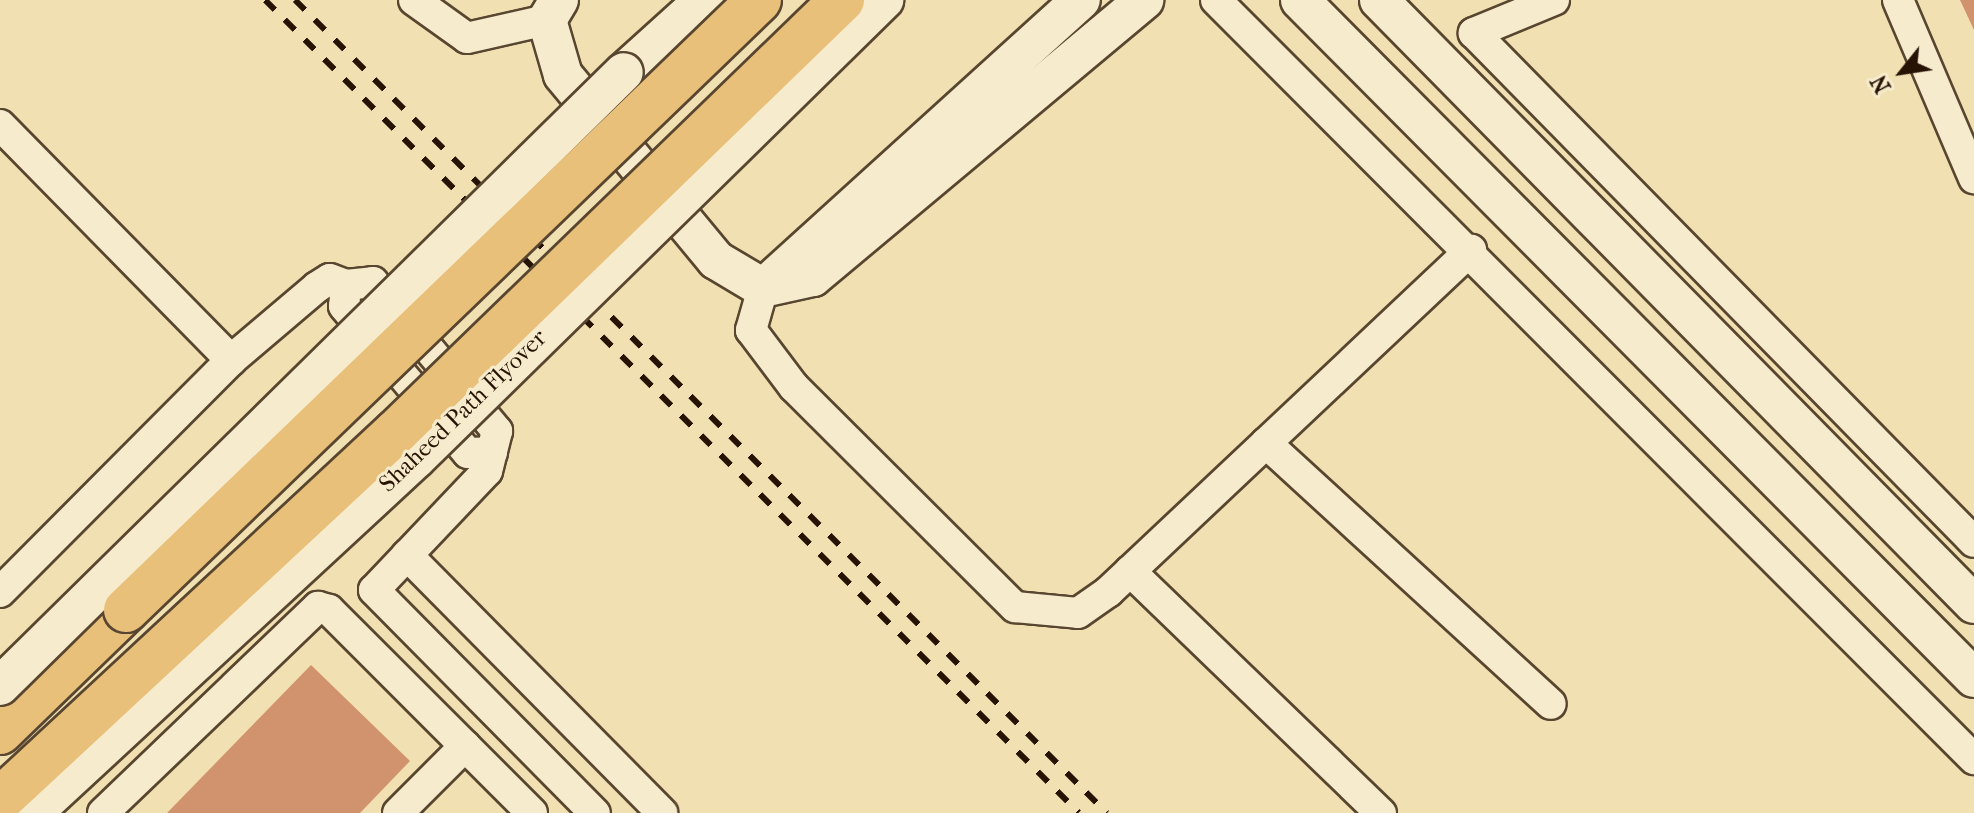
<!DOCTYPE html>
<style>
body{margin:0}
#map{position:relative;width:1974px;height:813px;overflow:hidden;background:#f1e1b2;font-family:"IM FELL French Canon",serif}
div>[style]{position:absolute}
.building>*{inset:0;background:#d1936d}
.roads{filter:drop-shadow(2px 0 #594630) drop-shadow(-2px 0 #594630) drop-shadow(0 2px #594630) drop-shadow(0 -2px #594630)}
.minor>*{height:30px;margin:-15px;padding:0 15px;transform-origin:15px;border-radius:15px;background:#f6eccd}
.tertiary>*{height:38px;margin:-19px;padding:0 19px;transform-origin:19px;border-radius:19px;background:#f6eccd}
.trunk>*{height:44px;margin:-22px;padding:0 22px;transform-origin:22px;border-radius:22px;background:#e8c079}
.rail>*{height:6px;margin-top:-3px;transform-origin:0;background:repeating-linear-gradient(90deg,#261304 0 14px,transparent 0 28px)}
.bridges{filter:drop-shadow(2px 0 #594630) drop-shadow(-2px 0 #594630) drop-shadow(0 2px #594630) drop-shadow(0 -2px #594630)}
.tertiary-bridge>*{height:38px;margin:-19px;padding:0 19px;transform-origin:19px;border-radius:19px;background:#f6eccd}
.trunk-bridge>*{height:44px;margin:-22px;padding:0 22px;transform-origin:22px;border-radius:22px;background:#e8c079}
span{translate:-50% -50%;white-space:nowrap;text-align:center;line-height:1.15;-webkit-text-stroke:6px #f6eccd;paint-order:stroke}
.street-label{font-size:24px;color:#261304}
.north{position:absolute;left:1862px;top:32px;width:80px;height:80px;-webkit-text-stroke:6px #f6eccd;paint-order:stroke;rotate:240deg;font-size:22px;font-weight:700;line-height:32px;text-align:center;color:#261304}
.north::after{content:'';display:block;margin:auto;width:28px;height:36px;background:#261304;clip-path:polygon(50% 0,100% 100%,50% 72%,0 100%)}
</style>
<div id="map">
<div class="building">
<i style="clip-path:polygon(1960px 0,1974px 0,1974px 30px)"></i>
<i style="clip-path:polygon(311px 665px,410px 761px,360px 813px,167px 813px)"></i>
</div>
<div class="roads">
<div class="minor">
<i style="left:414px;top:0;width:65px;rotate:35.6deg"></i>
<i style="left:467px;top:38px;width:82px;rotate:-12.7deg"></i>
<i style="left:1216px;top:0;width:1073px;rotate:45.04deg"></i>
<i style="left:1554px;top:0;width:87px;rotate:157.6deg"></i>
<i style="left:1474px;top:33px;width:713px;rotate:45.51deg"></i>
<i style="left:1898px;top:0;width:194px;rotate:66.9deg"></i>
<i style="left:0;top:125px;width:330px;rotate:45.5deg"></i>
<i style="left:346px;top:285px;width:21px;rotate:95deg"></i>
<i style="left:344px;top:306px;width:192px;rotate:49.9deg"></i>
<i style="left:468px;top:453px;width:24px;rotate:-2deg"></i>
<i style="left:763px;top:288px;width:44px;rotate:105.9deg"></i>
<i style="left:751px;top:330px;width:71px;rotate:53deg"></i>
<i style="left:794px;top:387px;width:312px;rotate:44.9deg"></i>
<i style="left:1015px;top:607px;width:63px;rotate:5.4deg"></i>
<i style="left:1078px;top:613px;width:37px;rotate:-35deg"></i>
<i style="left:1108px;top:592px;width:499px;rotate:-43.3deg"></i>
<i style="left:1266px;top:443px;width:386px;rotate:42.5deg"></i>
<i style="left:407px;top:555px;width:363px;rotate:45.3deg"></i>
<i style="left:1130px;top:571px;width:349px;rotate:44deg"></i>
<i style="left:0;top:592px;width:327px;rotate:-45.1deg"></i>
<i style="left:231px;top:360px;width:113px;rotate:-40.3deg"></i>
<i style="left:317px;top:287px;width:15px;rotate:-32deg"></i>
<i style="left:330px;top:279px;width:17px;rotate:21deg"></i>
<i style="left:346px;top:285px;width:27px;rotate:-6deg"></i>
<i style="left:373px;top:282px;width:194px;rotate:50.2deg"></i>
<i style="left:497px;top:431px;width:41px;rotate:104deg"></i>
<i style="left:487px;top:471px;width:164px;rotate:133.5deg"></i>
<i style="left:374px;top:590px;width:314px;rotate:45.3deg"></i>
<i style="left:103px;top:813px;width:298px;rotate:-43.8deg"></i>
<i style="left:318px;top:607px;width:11px;rotate:15deg"></i>
<i style="left:329px;top:610px;width:287px;rotate:45deg"></i>
<i style="left:398px;top:813px;width:95px;rotate:-45deg"></i>
</div>
<div class="tertiary">
<i style="left:559px;top:0;width:23px;rotate:121deg"></i>
<i style="left:547px;top:20px;width:57px;rotate:73.8deg"></i>
<i style="left:563px;top:75px;width:240px;rotate:50.4deg"></i>
<i style="left:716px;top:260px;width:55px;rotate:30.8deg"></i>
<i style="left:763px;top:288px;width:51px;rotate:-12.4deg"></i>
<i style="left:813px;top:277px;width:432px;rotate:-39.9deg"></i>
<i style="left:1300px;top:0;width:956px;rotate:45.17deg"></i>
<i style="left:1379px;top:0;width:848px;rotate:45.43deg"></i>
<i style="left:624px;top:72px;width:108px;rotate:-42deg"></i>
<i style="left:763px;top:288px;width:429px;rotate:-42.2deg"></i>
</div>
<div class="trunk">
<i style="left:0;top:732px;width:175px;rotate:-44.1deg"></i>
</div>
</div>
<div class="rail">
<i style="left:265px;top:0;width:1150px;rotate:44.96deg"></i>
<i style="left:295px;top:0;width:1149px;rotate:45.04deg"></i>
</div>
<div class="bridges">
<div class="tertiary-bridge">
<i style="left:0;top:686px;width:875px;rotate:-44.54deg"></i>
<i style="left:33px;top:813px;width:522px;rotate:-42.75deg"></i>
<i style="left:416px;top:459px;width:656px;rotate:-44.44deg"></i>
</div>
<div class="trunk-bridge">
<i style="left:126px;top:610px;width:879px;rotate:-43.94deg"></i>
<i style="left:0;top:800px;width:541px;rotate:-42.9deg"></i>
<i style="left:396px;top:432px;width:621px;rotate:-44.09deg"></i>
</div>
</div>
<div class="street-label">
<span style="left:463px;top:411px;rotate:-44deg">Shaheed Path Flyover</span>
</div>
<div class="north">N</div>
</div>
